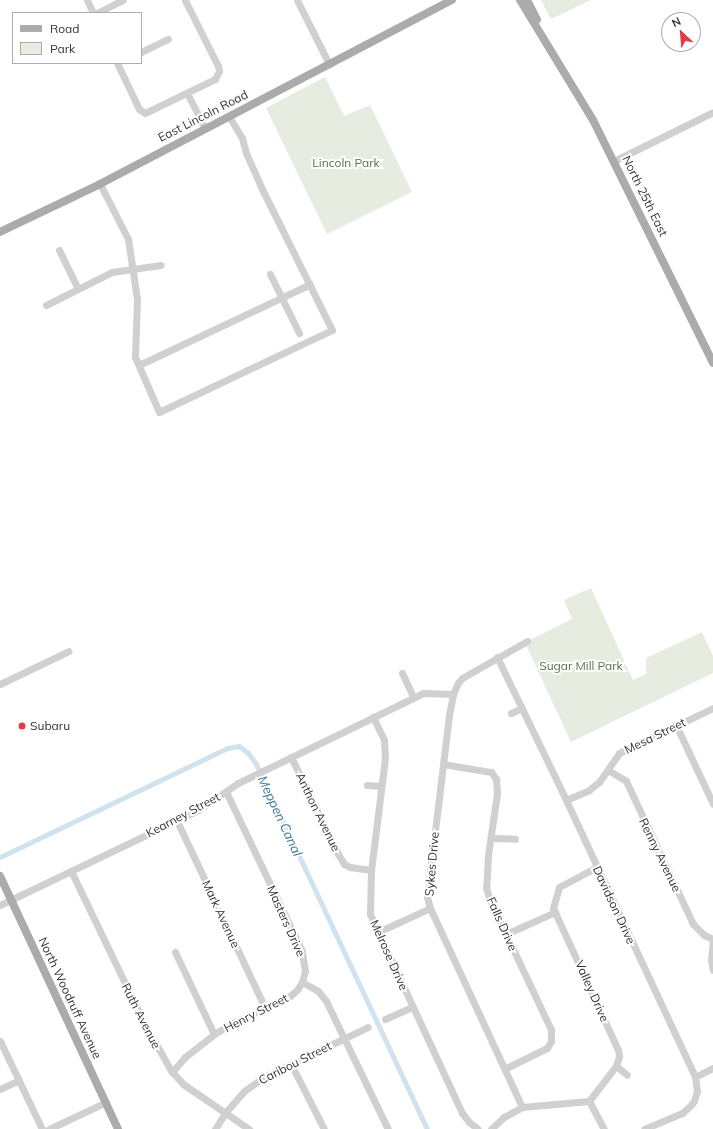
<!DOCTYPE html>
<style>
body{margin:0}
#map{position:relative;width:713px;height:1129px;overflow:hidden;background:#fff;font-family:Mulish,sans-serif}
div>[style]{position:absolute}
.green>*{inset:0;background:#e6ecdf}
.canal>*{height:5px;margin:-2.5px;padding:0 2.5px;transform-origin:2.5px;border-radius:2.5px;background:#cfe2ee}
.minor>*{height:7px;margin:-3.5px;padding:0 3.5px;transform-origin:3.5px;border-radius:3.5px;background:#d0d0d0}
.major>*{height:8px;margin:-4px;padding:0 4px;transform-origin:4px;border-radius:4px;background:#ababab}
.dots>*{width:11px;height:11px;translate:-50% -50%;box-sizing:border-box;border:2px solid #fff;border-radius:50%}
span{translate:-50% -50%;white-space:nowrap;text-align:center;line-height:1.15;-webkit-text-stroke:4px #fff;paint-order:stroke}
.street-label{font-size:12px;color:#333}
.park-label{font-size:12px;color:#56703f}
.poi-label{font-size:12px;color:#333}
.left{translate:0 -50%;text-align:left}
.water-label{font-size:13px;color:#3f7597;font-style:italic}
.legend{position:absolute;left:12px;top:12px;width:130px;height:52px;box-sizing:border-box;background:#fff;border:1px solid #adadad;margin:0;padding:5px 7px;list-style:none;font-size:12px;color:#333}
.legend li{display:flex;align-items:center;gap:8px;height:20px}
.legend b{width:20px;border:1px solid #adadad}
.north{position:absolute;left:661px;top:12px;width:40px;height:40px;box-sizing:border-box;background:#fff;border:1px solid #adadad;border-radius:50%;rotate:334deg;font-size:11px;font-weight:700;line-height:16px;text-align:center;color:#333}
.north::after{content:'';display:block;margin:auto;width:14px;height:18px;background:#e63946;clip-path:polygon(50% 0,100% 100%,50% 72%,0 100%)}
</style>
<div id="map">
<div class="green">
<i style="clip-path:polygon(541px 0,591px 0,551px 19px)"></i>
<i style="clip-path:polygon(325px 77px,344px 116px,370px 105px,412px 192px,327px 234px,266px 108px)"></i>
<i style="clip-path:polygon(591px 588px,633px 680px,646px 674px,646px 658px,702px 632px,713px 656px,713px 673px,571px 742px,527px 647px,530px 640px,572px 619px,564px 600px)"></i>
</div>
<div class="canal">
<i style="left:0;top:857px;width:252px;rotate:-25.6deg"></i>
<i style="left:227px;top:748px;width:12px;rotate:-9deg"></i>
<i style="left:239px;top:746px;width:11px;rotate:38deg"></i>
<i style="left:248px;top:753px;width:14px;rotate:54deg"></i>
<i style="left:256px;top:764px;width:403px;rotate:64.9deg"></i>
</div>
<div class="minor">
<i style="left:87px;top:0;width:14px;rotate:65deg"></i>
<i style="left:297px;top:0;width:72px;rotate:63.4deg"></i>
<i style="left:97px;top:13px;width:29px;rotate:-27deg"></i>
<i style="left:141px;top:52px;width:30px;rotate:-26deg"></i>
<i style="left:117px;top:63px;width:51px;rotate:64.4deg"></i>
<i style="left:139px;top:109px;width:7px;rotate:34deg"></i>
<i style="left:145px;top:113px;width:78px;rotate:-25.9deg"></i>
<i style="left:215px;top:79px;width:9px;rotate:-63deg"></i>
<i style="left:219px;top:71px;width:5px;rotate:-101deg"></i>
<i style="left:218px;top:66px;width:74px;rotate:-116.6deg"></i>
<i style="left:187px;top:93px;width:39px;rotate:63deg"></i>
<i style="left:614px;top:161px;width:110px;rotate:-26.3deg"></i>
<i style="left:100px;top:184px;width:62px;rotate:63deg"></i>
<i style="left:128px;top:239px;width:61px;rotate:81.5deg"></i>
<i style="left:137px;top:299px;width:58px;rotate:92deg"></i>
<i style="left:135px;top:357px;width:60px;rotate:66.4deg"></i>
<i style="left:159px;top:412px;width:191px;rotate:-25.4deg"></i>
<i style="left:332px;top:330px;width:157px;rotate:-116.4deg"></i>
<i style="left:262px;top:189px;width:39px;rotate:-114deg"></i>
<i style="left:246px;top:153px;width:16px;rotate:-105deg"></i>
<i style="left:242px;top:138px;width:26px;rotate:-121deg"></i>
<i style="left:59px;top:250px;width:43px;rotate:64deg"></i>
<i style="left:270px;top:274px;width:66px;rotate:63.8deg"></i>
<i style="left:46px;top:305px;width:74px;rotate:-26.6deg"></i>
<i style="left:112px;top:272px;width:49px;rotate:-8.3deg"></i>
<i style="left:139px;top:365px;width:189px;rotate:-25.3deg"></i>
<i style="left:497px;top:657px;width:159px;rotate:64.2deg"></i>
<i style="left:566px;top:800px;width:306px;rotate:65deg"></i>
<i style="left:695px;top:1077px;width:14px;rotate:82deg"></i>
<i style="left:697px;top:1091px;width:10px;rotate:107deg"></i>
<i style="left:694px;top:1101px;width:5px;rotate:127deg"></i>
<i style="left:691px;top:1105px;width:12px;rotate:138deg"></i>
<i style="left:682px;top:1113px;width:41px;rotate:157.2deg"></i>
<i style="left:402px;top:673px;width:26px;rotate:65deg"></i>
<i style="left:0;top:684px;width:76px;rotate:-25.6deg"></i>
<i style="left:511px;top:713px;width:12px;rotate:-24deg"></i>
<i style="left:373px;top:717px;width:25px;rotate:64deg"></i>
<i style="left:384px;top:740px;width:18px;rotate:87deg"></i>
<i style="left:385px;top:758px;width:113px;rotate:97.1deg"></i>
<i style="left:371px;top:870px;width:44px;rotate:91.3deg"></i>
<i style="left:370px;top:914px;width:219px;rotate:65.2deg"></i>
<i style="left:462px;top:1113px;width:11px;rotate:52deg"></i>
<i style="left:469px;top:1122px;width:11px;rotate:38deg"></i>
<i style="left:676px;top:725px;width:87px;rotate:64.9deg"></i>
<i style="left:291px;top:757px;width:108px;rotate:64.1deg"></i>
<i style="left:338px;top:854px;width:12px;rotate:59deg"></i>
<i style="left:344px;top:864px;width:7px;rotate:27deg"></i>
<i style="left:350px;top:867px;width:21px;rotate:8deg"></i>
<i style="left:443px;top:764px;width:49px;rotate:9.5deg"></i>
<i style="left:491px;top:772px;width:9px;rotate:54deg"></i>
<i style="left:496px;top:779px;width:15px;rotate:86deg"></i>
<i style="left:497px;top:794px;width:62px;rotate:98.4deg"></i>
<i style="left:488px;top:855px;width:33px;rotate:93deg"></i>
<i style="left:486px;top:888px;width:10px;rotate:73deg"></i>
<i style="left:489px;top:898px;width:146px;rotate:64.8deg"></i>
<i style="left:551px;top:1030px;width:11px;rotate:90deg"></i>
<i style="left:551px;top:1041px;width:8px;rotate:120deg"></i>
<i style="left:547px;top:1048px;width:46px;rotate:154deg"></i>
<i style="left:608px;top:770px;width:21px;rotate:31deg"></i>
<i style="left:626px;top:781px;width:158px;rotate:64.9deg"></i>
<i style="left:693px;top:924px;width:16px;rotate:45deg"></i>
<i style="left:704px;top:935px;width:10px;rotate:24deg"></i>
<i style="left:367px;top:785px;width:14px;rotate:4deg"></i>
<i style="left:566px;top:800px;width:25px;rotate:-23deg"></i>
<i style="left:589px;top:790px;width:13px;rotate:-39deg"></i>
<i style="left:599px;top:782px;width:35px;rotate:-55deg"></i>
<i style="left:619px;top:753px;width:104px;rotate:-25.6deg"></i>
<i style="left:177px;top:821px;width:207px;rotate:64.8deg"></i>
<i style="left:492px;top:838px;width:23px;rotate:2deg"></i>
<i style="left:71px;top:871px;width:169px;rotate:64.3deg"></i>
<i style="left:144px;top:1023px;width:56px;rotate:60.3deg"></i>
<i style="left:172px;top:1072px;width:16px;rotate:47deg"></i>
<i style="left:183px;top:1084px;width:80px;rotate:34.3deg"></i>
<i style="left:0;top:905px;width:220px;rotate:-25.6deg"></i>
<i style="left:198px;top:810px;width:48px;rotate:-34deg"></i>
<i style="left:238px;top:783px;width:206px;rotate:-25.9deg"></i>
<i style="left:423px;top:693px;width:30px;rotate:2deg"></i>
<i style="left:378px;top:932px;width:57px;rotate:-24.8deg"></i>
<i style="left:506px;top:934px;width:54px;rotate:-24.2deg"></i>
<i style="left:713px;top:939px;width:21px;rotate:95deg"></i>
<i style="left:711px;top:960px;width:10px;rotate:79deg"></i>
<i style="left:175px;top:952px;width:91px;rotate:64.6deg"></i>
<i style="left:302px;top:982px;width:18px;rotate:29deg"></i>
<i style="left:318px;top:991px;width:13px;rotate:51deg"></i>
<i style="left:326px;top:1001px;width:142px;rotate:64.2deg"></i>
<i style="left:385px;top:1019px;width:30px;rotate:-24deg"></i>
<i style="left:0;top:1041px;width:98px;rotate:64.5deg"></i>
<i style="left:291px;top:1064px;width:73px;rotate:63.1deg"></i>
<i style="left:616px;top:1066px;width:14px;rotate:39deg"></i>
<i style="left:172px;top:1072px;width:20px;rotate:-49deg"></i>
<i style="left:185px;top:1057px;width:37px;rotate:-38deg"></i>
<i style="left:214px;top:1034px;width:24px;rotate:-30deg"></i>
<i style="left:235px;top:1022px;width:61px;rotate:-25.3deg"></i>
<i style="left:290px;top:996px;width:9px;rotate:-41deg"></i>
<i style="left:297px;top:990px;width:9px;rotate:-58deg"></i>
<i style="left:302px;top:982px;width:11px;rotate:-75deg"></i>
<i style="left:305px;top:971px;width:20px;rotate:-99deg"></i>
<i style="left:302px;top:951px;width:176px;rotate:-115.5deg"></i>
<i style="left:695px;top:1077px;width:20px;rotate:-27deg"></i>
<i style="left:0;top:1089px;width:21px;rotate:-25deg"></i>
<i style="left:589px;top:1101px;width:44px;rotate:-52.4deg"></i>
<i style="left:616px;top:1066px;width:10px;rotate:-73deg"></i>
<i style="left:619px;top:1056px;width:6px;rotate:-99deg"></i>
<i style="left:618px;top:1050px;width:156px;rotate:-114.6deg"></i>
<i style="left:553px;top:908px;width:22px;rotate:-74deg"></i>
<i style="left:559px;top:887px;width:43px;rotate:-27.8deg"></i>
<i style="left:589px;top:1101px;width:32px;rotate:62deg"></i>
<i style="left:522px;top:1107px;width:219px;rotate:-114.8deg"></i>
<i style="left:430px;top:908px;width:11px;rotate:-105deg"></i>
<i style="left:427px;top:897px;width:183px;rotate:-83.1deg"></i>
<i style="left:449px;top:715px;width:21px;rotate:-79deg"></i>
<i style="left:453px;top:694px;width:12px;rotate:-66deg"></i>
<i style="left:458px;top:683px;width:6px;rotate:-51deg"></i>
<i style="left:462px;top:678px;width:75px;rotate:-29.6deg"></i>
<i style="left:49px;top:1129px;width:63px;rotate:-25.3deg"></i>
<i style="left:215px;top:1129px;width:19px;rotate:-58deg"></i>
<i style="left:225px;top:1113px;width:29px;rotate:-49deg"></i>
<i style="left:244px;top:1091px;width:24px;rotate:-35deg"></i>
<i style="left:264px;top:1077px;width:115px;rotate:-25.7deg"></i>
<i style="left:491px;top:1129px;width:18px;rotate:-43deg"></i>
<i style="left:504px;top:1117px;width:21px;rotate:-29deg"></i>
<i style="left:522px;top:1107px;width:67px;rotate:-5.1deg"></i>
</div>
<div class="major">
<i style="left:520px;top:0;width:140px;rotate:58.7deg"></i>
<i style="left:593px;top:120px;width:271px;rotate:63.7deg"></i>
<i style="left:527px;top:0;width:22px;rotate:63deg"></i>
<i style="left:0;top:232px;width:111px;rotate:-25.6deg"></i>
<i style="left:100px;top:184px;width:397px;rotate:-27.6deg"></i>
<i style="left:0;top:876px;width:279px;rotate:65deg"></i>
</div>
<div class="dots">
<i style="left:22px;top:726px;background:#e63946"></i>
</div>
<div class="street-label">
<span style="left:203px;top:116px;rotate:-27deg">East Lincoln Road</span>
<span style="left:645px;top:196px;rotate:64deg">North 25th East</span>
<span style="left:655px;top:736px;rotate:-26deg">Mesa Street</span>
<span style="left:318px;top:812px;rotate:64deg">Anthon Avenue</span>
<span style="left:183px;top:815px;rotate:-28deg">Kearney Street</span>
<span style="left:660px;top:855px;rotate:64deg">Renny Avenue</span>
<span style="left:432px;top:864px;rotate:-85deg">Sykes Drive</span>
<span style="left:614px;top:905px;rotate:65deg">Davidson Drive</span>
<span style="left:221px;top:914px;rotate:65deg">Mark Avenue</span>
<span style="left:286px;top:921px;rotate:66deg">Masters Drive</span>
<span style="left:502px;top:924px;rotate:66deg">Falls Drive</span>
<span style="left:389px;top:955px;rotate:66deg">Melrose Drive</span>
<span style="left:592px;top:991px;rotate:66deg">Valley Drive</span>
<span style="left:70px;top:998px;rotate:65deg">North Woodruff Avenue</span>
<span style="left:256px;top:1013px;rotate:-27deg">Henry Street</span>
<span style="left:141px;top:1016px;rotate:63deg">Ruth Avenue</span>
<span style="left:295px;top:1063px;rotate:-27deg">Caribou Street</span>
</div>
<div class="park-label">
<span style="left:346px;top:163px">Lincoln Park</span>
<span style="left:581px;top:666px">Sugar Mill Park</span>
</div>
<div class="poi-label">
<span class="left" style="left:30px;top:726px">Subaru</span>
</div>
<div class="water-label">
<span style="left:280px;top:816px;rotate:65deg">Meppen Canal</span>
</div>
<ul class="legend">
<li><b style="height:5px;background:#ababab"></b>Road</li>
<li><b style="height:11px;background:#e6ecdf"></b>Park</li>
</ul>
<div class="north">N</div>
</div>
